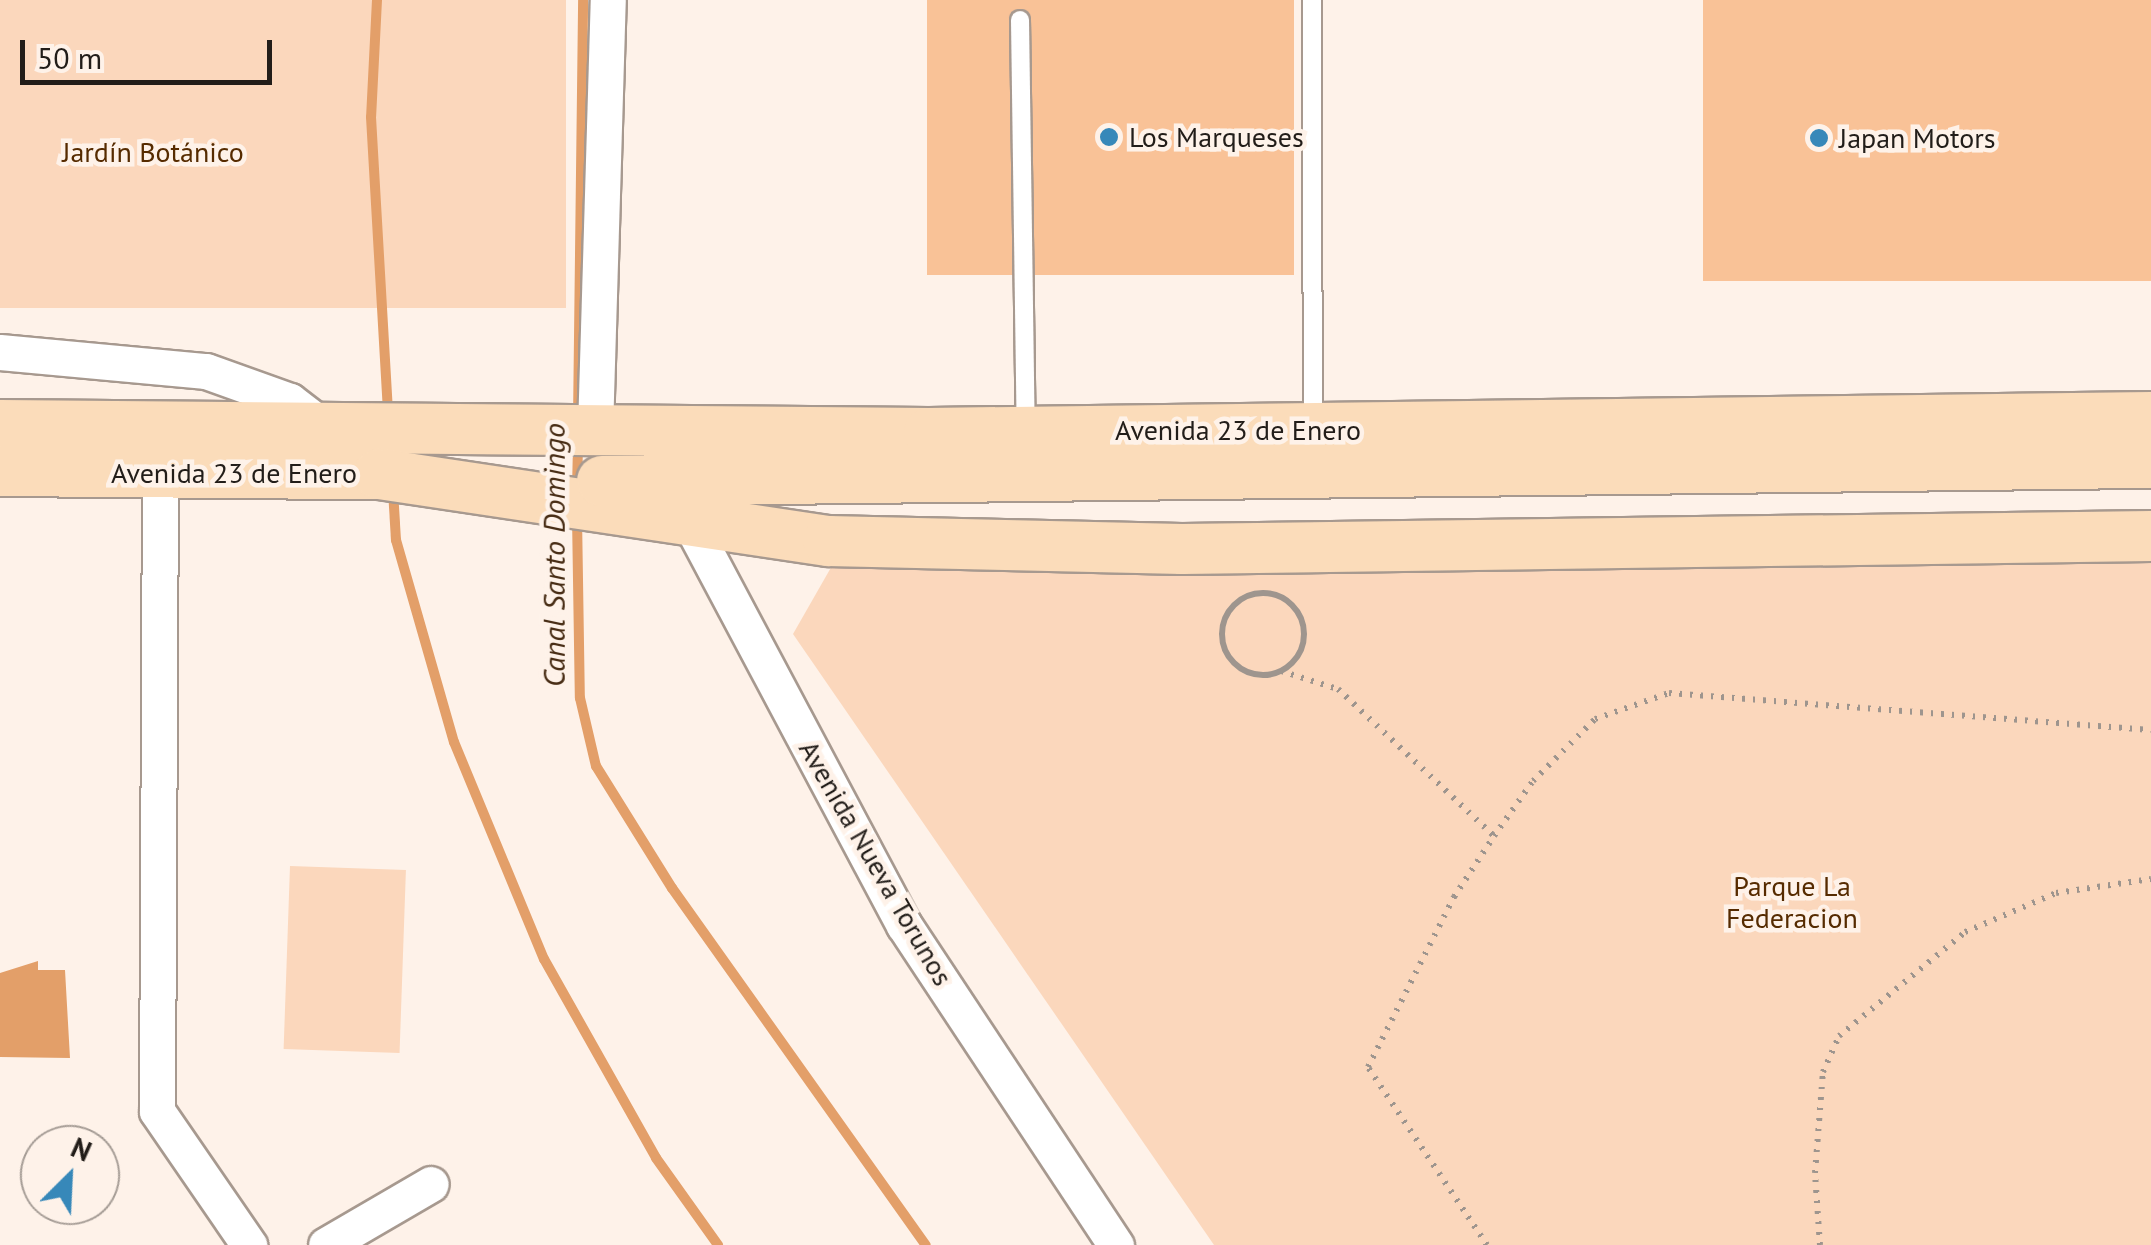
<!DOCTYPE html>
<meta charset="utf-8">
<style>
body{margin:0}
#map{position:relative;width:2151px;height:1245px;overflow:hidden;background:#fef2e9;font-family:"PT Sans",sans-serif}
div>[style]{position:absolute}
.green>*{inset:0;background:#fbd7bc;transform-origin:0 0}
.water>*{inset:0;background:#e39f69}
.stream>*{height:10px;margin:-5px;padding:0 5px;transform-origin:5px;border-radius:5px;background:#e39f69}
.building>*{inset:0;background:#f9c297;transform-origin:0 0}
.path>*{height:6px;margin-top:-3px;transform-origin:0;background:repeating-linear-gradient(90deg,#9e958e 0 2.5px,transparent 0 10.5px)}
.path>.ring{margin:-3px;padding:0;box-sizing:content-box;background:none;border:6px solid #9e958e;border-radius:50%}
.roads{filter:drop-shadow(2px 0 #a7998f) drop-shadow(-2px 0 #a7998f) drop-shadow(0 2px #a7998f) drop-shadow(0 -2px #a7998f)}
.lane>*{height:18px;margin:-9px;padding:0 9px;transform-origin:9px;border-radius:9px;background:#fff}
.street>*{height:35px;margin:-17.5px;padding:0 17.5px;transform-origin:17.5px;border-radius:17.5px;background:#fff}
.secondary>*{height:50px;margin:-25px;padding:0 25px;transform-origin:25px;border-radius:25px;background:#fbdcba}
.dots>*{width:28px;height:28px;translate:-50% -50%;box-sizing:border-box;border:5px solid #fef2e9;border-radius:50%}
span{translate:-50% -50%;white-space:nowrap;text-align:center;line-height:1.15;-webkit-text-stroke:9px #fef2e9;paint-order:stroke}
.poi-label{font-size:28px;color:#221d19}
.left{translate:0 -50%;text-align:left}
.park-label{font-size:28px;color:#562b00}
.street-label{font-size:28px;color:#221d19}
.water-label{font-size:30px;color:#482d15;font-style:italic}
.north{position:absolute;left:20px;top:1125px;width:100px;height:100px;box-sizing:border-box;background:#fef2e9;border:2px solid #a69d96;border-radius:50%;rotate:24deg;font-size:28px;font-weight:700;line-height:40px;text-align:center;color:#221d19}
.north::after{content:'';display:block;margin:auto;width:35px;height:45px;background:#3788b9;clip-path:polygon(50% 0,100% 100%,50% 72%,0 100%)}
.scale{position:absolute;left:20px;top:40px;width:252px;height:45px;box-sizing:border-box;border:5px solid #221d19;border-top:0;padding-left:12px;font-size:30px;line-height:35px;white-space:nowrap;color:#221d19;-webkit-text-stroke:8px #fef2e9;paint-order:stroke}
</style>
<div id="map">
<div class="green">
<i style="left:0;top:0;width:566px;height:308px"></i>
<i style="clip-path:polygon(2151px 556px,2151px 1245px,1214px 1245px,793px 634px,833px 564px)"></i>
<i style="left:290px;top:866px;width:116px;height:183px;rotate:2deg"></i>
</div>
<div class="water">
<i style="clip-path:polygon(38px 961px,38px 970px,65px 970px,70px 1058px,0 1057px,0 973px)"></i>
</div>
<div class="stream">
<i style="left:377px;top:0;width:117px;rotate:92.9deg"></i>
<i style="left:371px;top:117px;width:296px;rotate:86.7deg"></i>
<i style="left:578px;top:419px;width:419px;rotate:-89.3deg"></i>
<i style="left:577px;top:489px;width:43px;rotate:-88.7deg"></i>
<i style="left:393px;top:490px;width:50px;rotate:86.6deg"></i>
<i style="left:396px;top:540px;width:210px;rotate:74deg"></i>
<i style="left:454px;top:742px;width:235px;rotate:67.5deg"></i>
<i style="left:544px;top:959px;width:228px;rotate:60.6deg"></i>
<i style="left:656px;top:1158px;width:107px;rotate:54.5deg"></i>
<i style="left:577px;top:516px;width:182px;rotate:89.1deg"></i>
<i style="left:580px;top:698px;width:70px;rotate:76.8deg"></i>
<i style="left:596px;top:766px;width:144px;rotate:58.1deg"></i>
<i style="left:672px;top:888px;width:438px;rotate:54.6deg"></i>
</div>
<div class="building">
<i style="left:927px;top:0;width:367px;height:275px"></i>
<i style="left:1703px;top:0;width:448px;height:281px"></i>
</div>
<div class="path">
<i class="ring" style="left:1222px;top:593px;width:76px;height:76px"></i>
<i style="left:1281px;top:671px;width:60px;rotate:17.5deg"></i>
<i style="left:1338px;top:689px;width:214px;rotate:43.3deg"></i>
<i style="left:1487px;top:1245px;width:214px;rotate:-123.8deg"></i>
<i style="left:1368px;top:1067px;width:191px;rotate:-63.2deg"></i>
<i style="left:1454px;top:897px;width:73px;rotate:-56.7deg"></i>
<i style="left:1494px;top:836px;width:67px;rotate:-54.7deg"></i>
<i style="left:1533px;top:781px;width:88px;rotate:-45deg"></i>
<i style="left:1595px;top:719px;width:78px;rotate:-19.4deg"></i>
<i style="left:1669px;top:693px;width:483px;rotate:4.4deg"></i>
<i style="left:1820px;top:1245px;width:72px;rotate:-94deg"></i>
<i style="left:1815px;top:1173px;width:101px;rotate:-85.5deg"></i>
<i style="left:1823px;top:1072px;width:39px;rotate:-66deg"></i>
<i style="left:1839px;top:1036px;width:163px;rotate:-39.5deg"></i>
<i style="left:1965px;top:932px;width:99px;rotate:-23.2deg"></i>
<i style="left:2056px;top:893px;width:96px;rotate:-8.4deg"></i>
</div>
<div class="roads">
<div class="lane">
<i style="left:1312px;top:0;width:424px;rotate:89.9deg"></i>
<i style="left:1020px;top:20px;width:406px;rotate:89.2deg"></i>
</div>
<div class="street">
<i style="left:0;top:352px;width:207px;rotate:5.3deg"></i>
<i style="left:206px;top:371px;width:89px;rotate:19.7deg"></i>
<i style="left:290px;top:401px;width:44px;rotate:37.6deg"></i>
<i style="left:595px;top:430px;width:430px;rotate:-88.3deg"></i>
<i style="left:160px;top:472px;width:639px;rotate:90.27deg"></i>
<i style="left:157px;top:1111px;width:163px;rotate:55.5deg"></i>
<i style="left:688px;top:519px;width:460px;rotate:62deg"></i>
<i style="left:904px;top:925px;width:384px;rotate:56.5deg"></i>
<i style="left:326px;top:1245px;width:121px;rotate:-30.2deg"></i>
</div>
<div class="secondary">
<i style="left:0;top:425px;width:929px;rotate:0.49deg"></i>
<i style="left:929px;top:433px;width:1222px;rotate:-0.75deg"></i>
<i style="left:0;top:471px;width:379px;rotate:0.5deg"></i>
<i style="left:379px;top:474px;width:454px;rotate:8.5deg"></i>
<i style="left:828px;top:541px;width:354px;rotate:1.3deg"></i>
<i style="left:1182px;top:549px;width:969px;rotate:-0.77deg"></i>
<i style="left:602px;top:481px;width:1549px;rotate:-0.67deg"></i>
</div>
</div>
<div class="dots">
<i style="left:1109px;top:137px;background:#3788b9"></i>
<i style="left:1819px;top:138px;background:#3788b9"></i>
</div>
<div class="poi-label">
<span class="left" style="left:1129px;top:137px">Los Marqueses</span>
<span class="left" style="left:1839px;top:138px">Japan Motors</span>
</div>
<div class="park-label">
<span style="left:153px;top:152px">Jardín Botánico</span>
<span style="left:1792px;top:902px">Parque La<br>Federacion</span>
</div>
<div class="street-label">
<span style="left:1238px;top:430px">Avenida 23 de Enero</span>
<span style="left:234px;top:473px">Avenida 23 de Enero</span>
<span style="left:876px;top:863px;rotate:60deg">Avenida Nueva Torunos</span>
</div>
<div class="water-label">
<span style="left:554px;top:555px;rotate:-90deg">Canal Santo Domingo</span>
</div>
<div class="north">N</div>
<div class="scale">50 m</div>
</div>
